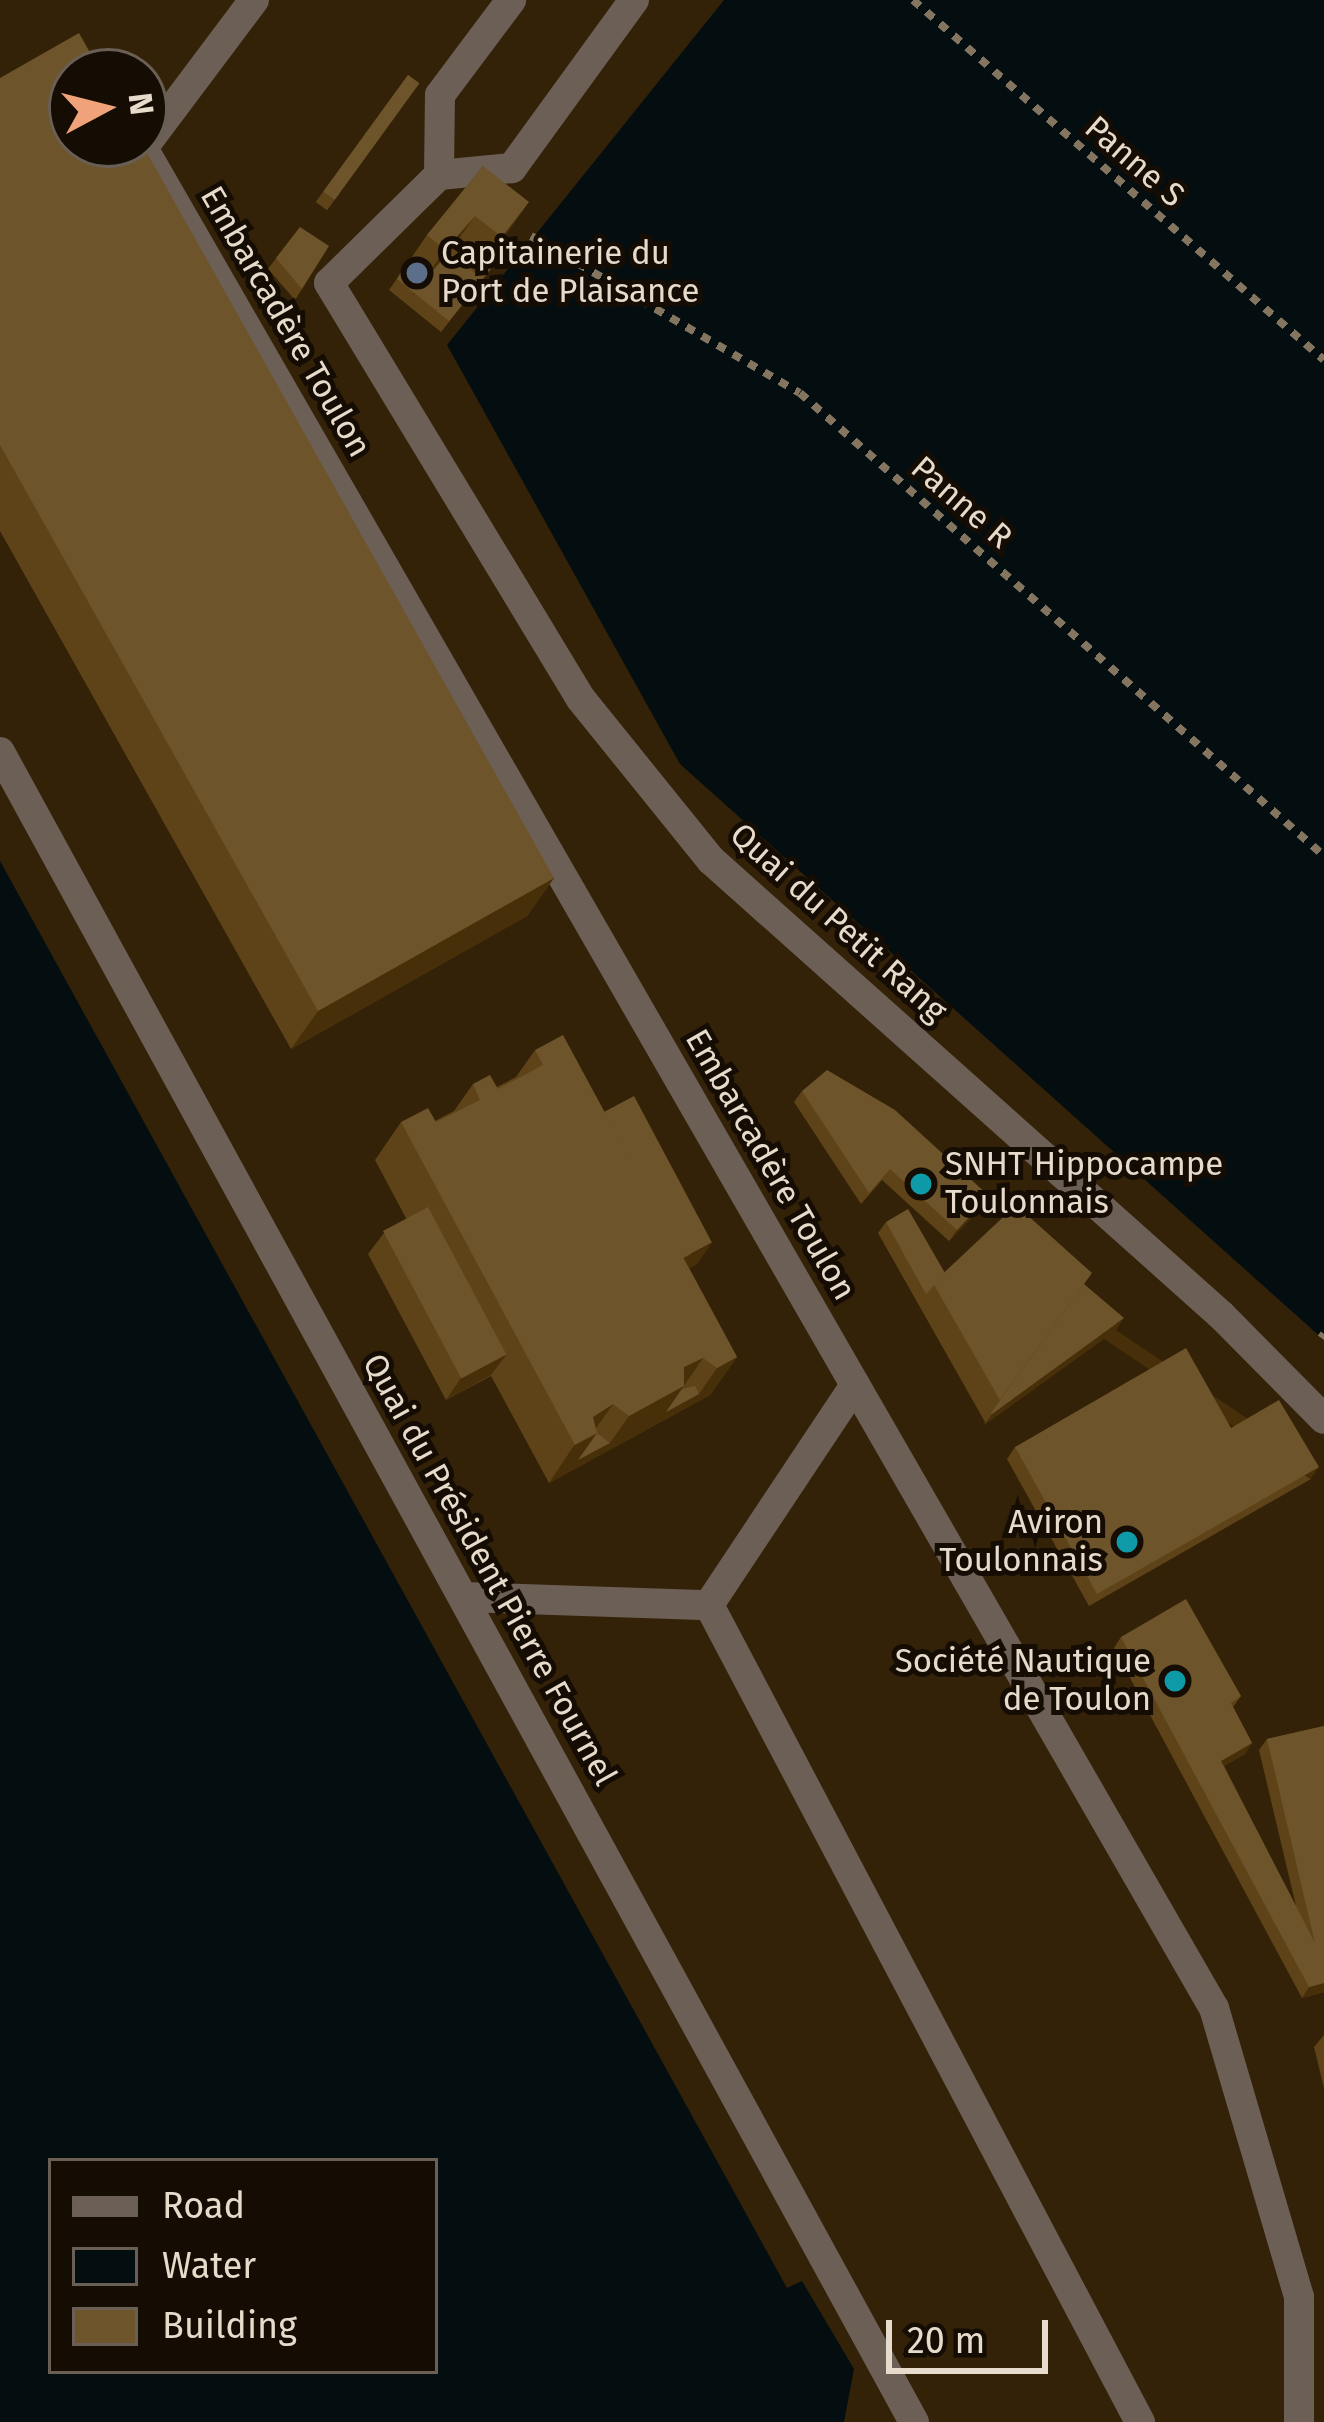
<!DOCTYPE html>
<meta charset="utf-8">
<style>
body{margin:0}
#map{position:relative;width:1324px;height:2422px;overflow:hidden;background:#332108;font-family:"Fira Sans",sans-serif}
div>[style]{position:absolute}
.water>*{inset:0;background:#040e10}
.path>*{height:8px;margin-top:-4px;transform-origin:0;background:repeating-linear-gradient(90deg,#847560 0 9px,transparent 0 18px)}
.minor>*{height:30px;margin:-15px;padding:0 15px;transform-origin:15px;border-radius:15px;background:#6b5f56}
.wall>*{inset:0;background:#5f4318;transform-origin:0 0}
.shaded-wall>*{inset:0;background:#472f09;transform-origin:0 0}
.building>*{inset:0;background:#6e542b;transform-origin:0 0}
.dots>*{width:33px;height:33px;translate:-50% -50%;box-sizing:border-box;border:6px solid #150d04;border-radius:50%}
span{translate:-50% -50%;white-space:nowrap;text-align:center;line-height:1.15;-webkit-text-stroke:10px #150d04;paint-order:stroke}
.street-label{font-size:33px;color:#e7dbcc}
.poi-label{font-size:33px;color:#e7dbcc}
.left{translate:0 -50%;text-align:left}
.right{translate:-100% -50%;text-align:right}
.legend{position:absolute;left:48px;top:2158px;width:390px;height:216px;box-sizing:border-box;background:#150d04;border:3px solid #695f54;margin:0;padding:15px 21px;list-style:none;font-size:36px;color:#e7dbcc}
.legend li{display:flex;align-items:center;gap:24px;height:60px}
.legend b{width:60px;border:3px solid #695f54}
.north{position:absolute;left:48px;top:48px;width:120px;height:120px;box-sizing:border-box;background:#150d04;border:3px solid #695f54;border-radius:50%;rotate:83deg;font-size:33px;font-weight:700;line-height:48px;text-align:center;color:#e7dbcc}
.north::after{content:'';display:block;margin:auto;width:42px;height:54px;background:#f0a27a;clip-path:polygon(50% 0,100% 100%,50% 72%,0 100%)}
.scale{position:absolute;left:886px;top:2320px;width:162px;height:54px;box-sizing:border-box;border:6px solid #e7dbcc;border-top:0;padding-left:15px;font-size:36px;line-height:42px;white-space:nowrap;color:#e7dbcc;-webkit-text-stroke:9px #150d04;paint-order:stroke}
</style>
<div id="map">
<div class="water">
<i style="clip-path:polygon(724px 0,1324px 0,1324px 1340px,680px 764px,447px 345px)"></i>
<i style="clip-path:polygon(evenodd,0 861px,787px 2288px,802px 2281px,854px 2369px,844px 2422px,0 2422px,0 861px,51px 2161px,435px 2161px,435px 2371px,51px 2371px,51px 2161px)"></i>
</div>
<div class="path">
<i style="left:913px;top:0;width:546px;rotate:41.22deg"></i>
<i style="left:531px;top:236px;width:311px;rotate:30.3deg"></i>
<i style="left:800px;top:393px;width:699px;rotate:41.46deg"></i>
<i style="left:1321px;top:1338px;width:5px;rotate:-53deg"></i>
</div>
<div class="minor">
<i style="left:254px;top:0;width:185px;rotate:126.9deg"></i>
<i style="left:143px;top:148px;width:2146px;rotate:60.07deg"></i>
<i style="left:1214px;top:2008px;width:301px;rotate:73.6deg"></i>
<i style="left:1299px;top:2297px;width:125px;rotate:90deg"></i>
<i style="left:634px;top:0;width:208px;rotate:126deg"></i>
<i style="left:512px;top:168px;width:73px;rotate:174.5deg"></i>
<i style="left:439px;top:175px;width:154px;rotate:135.5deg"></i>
<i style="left:329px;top:283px;width:486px;rotate:58.8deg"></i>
<i style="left:581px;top:699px;width:207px;rotate:51.1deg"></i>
<i style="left:711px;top:860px;width:683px;rotate:41.74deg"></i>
<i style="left:1221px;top:1315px;width:146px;rotate:45.3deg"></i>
<i style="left:439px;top:175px;width:80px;rotate:-89.3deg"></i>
<i style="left:440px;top:95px;width:119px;rotate:-53.2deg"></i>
<i style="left:0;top:752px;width:1904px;rotate:61.31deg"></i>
<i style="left:855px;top:1385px;width:264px;rotate:123.6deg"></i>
<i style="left:709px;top:1605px;width:924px;rotate:62.19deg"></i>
<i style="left:463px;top:1597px;width:246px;rotate:1.9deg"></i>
</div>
<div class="wall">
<i style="left:408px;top:75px;width:14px;height:157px;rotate:36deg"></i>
<i style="clip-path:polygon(0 78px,554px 878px,527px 916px,291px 1049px,0 531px)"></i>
<i style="clip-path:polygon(483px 166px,504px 239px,510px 245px,441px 332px,389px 290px,427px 235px)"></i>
<i style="clip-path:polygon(300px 227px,302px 289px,295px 300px,268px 269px)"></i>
<i style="clip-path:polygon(535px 1050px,604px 1111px,697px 1264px,689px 1268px,737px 1357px,710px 1395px,549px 1483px,491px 1376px,446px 1400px,368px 1254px,384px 1233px,407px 1220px,375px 1160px,401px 1122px,435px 1121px,454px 1111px,473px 1084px,497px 1087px,516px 1077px)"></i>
<i style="clip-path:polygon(802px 1091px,989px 1196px,981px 1208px,949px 1241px,882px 1180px,861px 1204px,794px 1102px)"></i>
<i style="clip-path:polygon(886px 1222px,945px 1273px,1084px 1284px,1116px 1330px,984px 1425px,985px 1422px,878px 1233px)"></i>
<i style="clip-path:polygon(1231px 1428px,1311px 1479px,1089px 1606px,1007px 1459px,1015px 1447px)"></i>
<i style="clip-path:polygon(1121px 1637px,1241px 1696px,1233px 1707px,1252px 1743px,1245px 1754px,1224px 1766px,1296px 1906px,1259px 1750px,1267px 1739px,1324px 1726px,1324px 1992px,1302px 1998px,1114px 1648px)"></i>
<i style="clip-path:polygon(1324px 2035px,1324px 2088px,1314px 2047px)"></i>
</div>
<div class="shaded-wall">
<i style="clip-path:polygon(529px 202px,496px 250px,468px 285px,502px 237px)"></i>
<i style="clip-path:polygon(475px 216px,441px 264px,411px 298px,445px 250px)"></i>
<i style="clip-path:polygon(554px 878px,527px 916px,291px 1049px,318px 1011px)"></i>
<i style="clip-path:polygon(989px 1196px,981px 1208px,949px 1241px,957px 1230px)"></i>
<i style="clip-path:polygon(712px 1243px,697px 1264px,652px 1288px,667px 1267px)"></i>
<i style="clip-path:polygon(1124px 1318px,1116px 1330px,984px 1425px,992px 1414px)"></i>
<i style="clip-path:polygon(507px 1354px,491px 1375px,446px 1400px,461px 1378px)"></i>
<i style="clip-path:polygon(737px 1357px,710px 1395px,549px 1483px,593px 1417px,613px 1404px,589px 1438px,597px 1433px,610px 1443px,629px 1416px,684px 1367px,703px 1358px,666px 1412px,699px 1394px,717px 1368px)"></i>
<i style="left:1319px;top:1467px;width:14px;height:256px;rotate:124deg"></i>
<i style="clip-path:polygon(1252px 1743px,1245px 1754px,1213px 1772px,1221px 1761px)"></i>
<i style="clip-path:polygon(1324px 1983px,1324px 1992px,1302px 1998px,1309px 1987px)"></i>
</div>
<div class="building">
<i style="clip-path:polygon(79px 33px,101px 72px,72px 72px,72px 144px,142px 144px,554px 878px,318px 1011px,0 445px,0 78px)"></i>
<i style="left:408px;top:75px;width:14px;height:144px;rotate:36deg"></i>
<i style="clip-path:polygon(483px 166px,529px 202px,502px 237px,475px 216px,445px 250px,427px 235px)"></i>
<i style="clip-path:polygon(300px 227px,329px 246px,302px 289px,276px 258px)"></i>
<i style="clip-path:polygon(504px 239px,510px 245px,449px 321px,397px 279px,401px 272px,419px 286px,449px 252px,476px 274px)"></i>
<i style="clip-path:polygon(563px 1035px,737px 1357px,717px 1368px,703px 1358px,684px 1367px,684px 1386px,629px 1416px,613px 1404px,593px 1417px,597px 1433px,575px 1445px,401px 1122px,428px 1108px,436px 1122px,480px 1100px,473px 1084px,490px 1075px,498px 1089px,543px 1065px,535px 1050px)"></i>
<i style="clip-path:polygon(827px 1070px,895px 1110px,989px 1196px,957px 1230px,890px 1169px,869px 1193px,802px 1091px)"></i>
<i style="left:634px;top:1096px;width:166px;height:34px;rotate:62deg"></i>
<i style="clip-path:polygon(1016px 1205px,1092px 1273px,1000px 1400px,933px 1283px)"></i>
<i style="left:428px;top:1207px;width:167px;height:51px;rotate:62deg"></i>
<i style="clip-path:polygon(908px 1209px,945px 1273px,926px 1294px,886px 1222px)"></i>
<i style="clip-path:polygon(1084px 1284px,1124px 1318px,992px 1414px,991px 1413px)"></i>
<i style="clip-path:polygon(1186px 1348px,1231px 1428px,1279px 1400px,1319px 1467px,1097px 1594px,1015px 1447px)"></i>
<i style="clip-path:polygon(695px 1386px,699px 1394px,666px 1412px,682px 1389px)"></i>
<i style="clip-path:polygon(596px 1432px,610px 1443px,578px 1460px,597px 1433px)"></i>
<i style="clip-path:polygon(1186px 1599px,1241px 1696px,1231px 1703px,1252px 1743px,1221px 1761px,1315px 1943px,1267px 1739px,1324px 1726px,1324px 1983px,1309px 1987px,1121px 1637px)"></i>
</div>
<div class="dots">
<i style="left:417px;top:273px;background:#5c6f8a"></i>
<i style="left:921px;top:1184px;background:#0f9aa8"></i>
<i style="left:1127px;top:1542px;background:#0f9aa8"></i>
<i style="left:1175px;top:1681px;background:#0f9aa8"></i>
</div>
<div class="street-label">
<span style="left:1134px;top:162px;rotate:41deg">Panne S</span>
<span style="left:285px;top:322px;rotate:60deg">Embarcadère Toulon</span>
<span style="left:961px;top:503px;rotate:41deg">Panne R</span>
<span style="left:838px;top:923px;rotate:42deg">Quai du Petit Rang</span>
<span style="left:770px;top:1165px;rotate:60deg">Embarcadère Toulon</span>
<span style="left:489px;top:1570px;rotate:61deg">Quai du Président Pierre Fournel</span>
</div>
<div class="poi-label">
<span class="left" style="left:441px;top:273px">Capitainerie du<br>Port de Plaisance</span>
<span class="left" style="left:945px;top:1184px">SNHT Hippocampe<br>Toulonnais</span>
<span class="right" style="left:1103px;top:1542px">Aviron<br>Toulonnais</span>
<span class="right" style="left:1151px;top:1681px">Société Nautique<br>de Toulon</span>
</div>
<ul class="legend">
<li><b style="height:15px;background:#6b5f56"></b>Road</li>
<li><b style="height:33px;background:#040e10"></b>Water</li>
<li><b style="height:33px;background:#6e542b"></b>Building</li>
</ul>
<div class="north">N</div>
<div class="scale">20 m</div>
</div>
